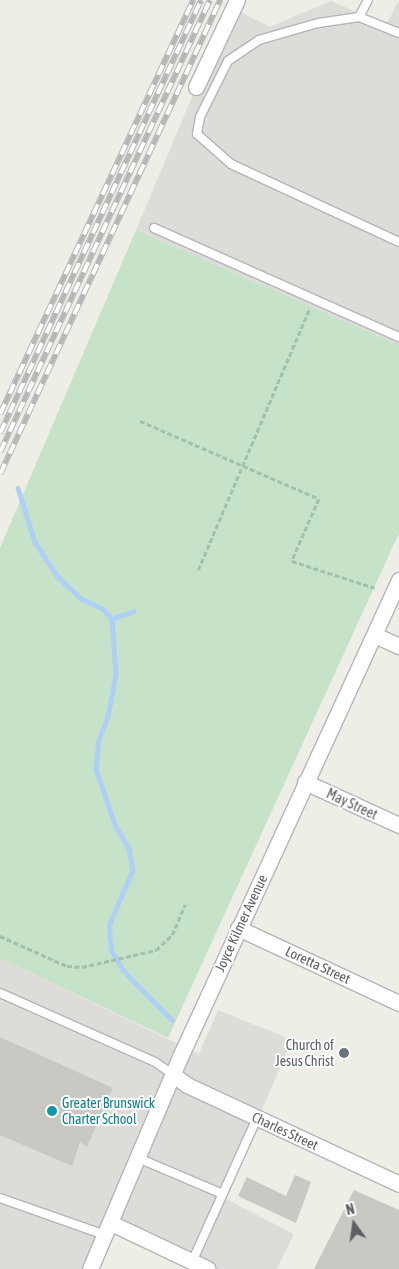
<!DOCTYPE html>
<style>
body{margin:0}
#map{position:relative;width:399px;height:1269px;overflow:hidden;background:#eeede6;font-family:"Asap Condensed",sans-serif}
div>[style]{position:absolute}
.industrial>*{inset:0;background:#dddcd8}
.green>*{inset:0;background:#c6e2c9}
.stream>*{height:4.5px;margin:-2.25px;padding:0 2.25px;transform-origin:2.25px;border-radius:2.25px;background:#afcff5}
.building>*{inset:0;background:#c9c8c2}
.path>*{height:2.5px;margin-top:-1.25px;transform-origin:0;background:repeating-linear-gradient(90deg,#a0c2ad 0 5px,transparent 0 7.5px)}
.roads{filter:drop-shadow(1px 0 #b3b5b9) drop-shadow(-1px 0 #b3b5b9) drop-shadow(0 1px #b3b5b9) drop-shadow(0 -1px #b3b5b9)}
.lane>*{height:8px;margin:-4px;padding:0 4px;transform-origin:4px;border-radius:4px;background:#fff}
.street>*{height:15px;margin:-7.5px;padding:0 7.5px;transform-origin:7.5px;border-radius:7.5px;background:#fff}
.rail>*{height:5.5px;margin-top:-2.75px;transform-origin:0;background:repeating-linear-gradient(90deg,#fff 0 11px,#b5b6b6 0 22px);box-sizing:border-box;border-block:1px solid #b5b6b6}
.dots>*{width:14px;height:14px;translate:-50% -50%;box-sizing:border-box;border:2px solid #fff;border-radius:50%}
span{translate:-50% -50%;white-space:nowrap;text-align:center;line-height:1.15;-webkit-text-stroke:4px #fff;paint-order:stroke}
.street-label{font-size:14px;color:#5e6064}
.worship-label{font-size:14px;color:#5b616d}
.right{translate:-100% -50%;text-align:right}
.culture-label{font-size:14px;color:#0d838f}
.left{translate:0 -50%;text-align:left}
.north{position:absolute;left:329px;top:1199px;width:50px;height:50px;-webkit-text-stroke:4px #fff;paint-order:stroke;rotate:346deg;font-size:14px;font-weight:700;line-height:20px;text-align:center;color:#5e6064}
.north::after{content:'';display:block;margin:auto;width:18px;height:22px;background:#5e6064;clip-path:polygon(50% 0,100% 100%,50% 72%,0 100%)}
</style>
<div id="map">
<div class="industrial">
<i style="clip-path:polygon(399px 0,399px 345px,136px 230px,230px 7px,270px 27px,331px 1px,386px 25px)"></i>
<i style="clip-path:polygon(0 958px,199px 1054px,218px 1010px,292px 1040px,224px 1198px,294px 1234px,277px 1269px,204px 1269px,106px 1226px,86px 1269px,0 1269px)"></i>
</div>
<div class="green">
<i style="clip-path:polygon(136px 230px,399px 345px,399px 533px,168px 1038px,0 958px,0 548px)"></i>
</div>
<div class="stream">
<i style="left:18px;top:488px;width:57px;rotate:72.5deg"></i>
<i style="left:35px;top:542px;width:42px;rotate:56.7deg"></i>
<i style="left:58px;top:577px;width:33px;rotate:43deg"></i>
<i style="left:82px;top:599px;width:23px;rotate:25deg"></i>
<i style="left:103px;top:609px;width:13px;rotate:48deg"></i>
<i style="left:112px;top:619px;width:56px;rotate:85.9deg"></i>
<i style="left:116px;top:675px;width:43px;rotate:100.8deg"></i>
<i style="left:108px;top:717px;width:26px;rotate:111deg"></i>
<i style="left:99px;top:741px;width:28px;rotate:96deg"></i>
<i style="left:96px;top:769px;width:61px;rotate:71deg"></i>
<i style="left:116px;top:827px;width:25px;rotate:58deg"></i>
<i style="left:129px;top:848px;width:22px;rotate:80deg"></i>
<i style="left:133px;top:870px;width:59px;rotate:113.1deg"></i>
<i style="left:110px;top:924px;width:13px;rotate:90deg"></i>
<i style="left:110px;top:937px;width:14px;rotate:82deg"></i>
<i style="left:112px;top:951px;width:22px;rotate:60deg"></i>
<i style="left:123px;top:970px;width:70px;rotate:45.6deg"></i>
<i style="left:112px;top:619px;width:23px;rotate:-20deg"></i>
</div>
<div class="building">
<i style="clip-path:polygon(0 1037px,113px 1088px,87px 1147px,80px 1142px,72px 1166px,0 1135px)"></i>
<i style="clip-path:polygon(295px 1175px,311px 1182px,296px 1223px,238px 1196px,247px 1177px,286px 1196px)"></i>
<i style="clip-path:polygon(354px 1190px,399px 1210px,399px 1269px,314px 1269px)"></i>
</div>
<div class="path">
<i style="left:140px;top:421px;width:195px;rotate:23.5deg"></i>
<i style="left:319px;top:499px;width:68px;rotate:113.5deg"></i>
<i style="left:292px;top:561px;width:87px;rotate:18deg"></i>
<i style="left:198px;top:570px;width:285px;rotate:-66.9deg"></i>
<i style="left:0;top:936px;width:73px;rotate:24.1deg"></i>
<i style="left:67px;top:966px;width:15px;rotate:4deg"></i>
<i style="left:82px;top:967px;width:76px;rotate:-12.9deg"></i>
<i style="left:156px;top:950px;width:22px;rotate:-43deg"></i>
<i style="left:172px;top:935px;width:33px;rotate:-67deg"></i>
</div>
<div class="roads">
<div class="lane">
<i style="left:359px;top:17px;width:19px;rotate:-62deg"></i>
<i style="left:399px;top:33px;width:43px;rotate:-158.2deg"></i>
<i style="left:359px;top:17px;width:41px;rotate:171.7deg"></i>
<i style="left:318px;top:23px;width:61px;rotate:163.9deg"></i>
<i style="left:259px;top:40px;width:37px;rotate:146deg"></i>
<i style="left:228px;top:61px;width:63px;rotate:116.6deg"></i>
<i style="left:200px;top:117px;width:17px;rotate:100deg"></i>
<i style="left:197px;top:134px;width:45px;rotate:41.4deg"></i>
<i style="left:231px;top:164px;width:185px;rotate:24.9deg"></i>
<i style="left:154px;top:228px;width:268px;rotate:24deg"></i>
<i style="left:0;top:993px;width:170px;rotate:24deg"></i>
<i style="left:155px;top:1062px;width:21px;rotate:35deg"></i>
<i style="left:138px;top:1158px;width:92px;rotate:23deg"></i>
<i style="left:0;top:1198px;width:111px;rotate:19.4deg"></i>
<i style="left:192px;top:1262px;width:158px;rotate:-65.7deg"></i>
</div>
<div class="street">
<i style="left:196px;top:87px;width:96px;rotate:-64.8deg"></i>
<i style="left:375px;top:635px;width:26px;rotate:25deg"></i>
<i style="left:305px;top:782px;width:103px;rotate:24.6deg"></i>
<i style="left:238px;top:928px;width:178px;rotate:25deg"></i>
<i style="left:172px;top:1074px;width:19px;rotate:36deg"></i>
<i style="left:187px;top:1085px;width:234px;rotate:25deg"></i>
<i style="left:111px;top:1223px;width:107px;rotate:25.4deg"></i>
<i style="left:90px;top:1269px;width:230px;rotate:-67deg"></i>
<i style="left:180px;top:1057px;width:525px;rotate:-65.34deg"></i>
</div>
</div>
<div class="rail">
<i style="left:0;top:414px;width:457px;rotate:-65deg"></i>
<i style="left:0;top:433px;width:477px;rotate:-65.1deg"></i>
<i style="left:0;top:452px;width:498px;rotate:-65.1deg"></i>
<i style="left:0;top:474px;width:523px;rotate:-65.1deg"></i>
</div>
<div class="dots">
<i style="left:344px;top:1053px;background:#6b7280"></i>
<i style="left:52px;top:1111px;background:#0f9aa8"></i>
</div>
<div class="street-label">
<span style="left:352px;top:804px;rotate:25deg">May Street</span>
<span style="left:241px;top:923px;rotate:-65deg">Joyce Kilmer Avenue</span>
<span style="left:318px;top:965px;rotate:25deg">Loretta Street</span>
<span style="left:285px;top:1131px;rotate:25deg">Charles Street</span>
</div>
<div class="worship-label">
<span class="right" style="left:334px;top:1053px">Church of<br>Jesus Christ</span>
</div>
<div class="culture-label">
<span class="left" style="left:62px;top:1111px">Greater Brunswick<br>Charter School</span>
</div>
<div class="north">N</div>
</div>
